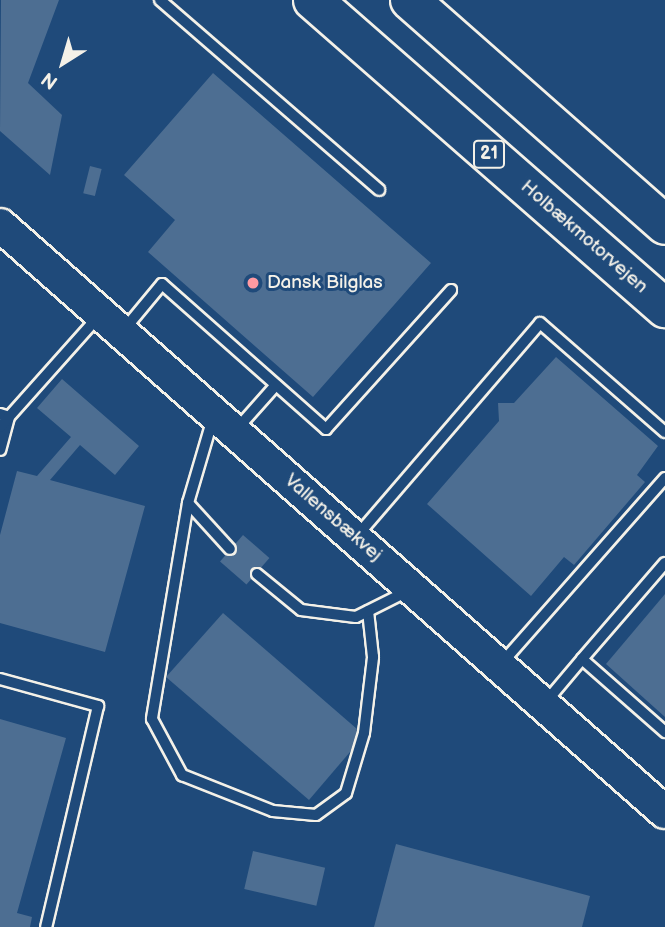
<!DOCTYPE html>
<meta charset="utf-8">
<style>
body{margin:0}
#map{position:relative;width:665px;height:927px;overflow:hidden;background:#1f4a7a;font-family:"Balsamiq Sans",sans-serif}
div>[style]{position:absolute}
.building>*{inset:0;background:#4d6e92;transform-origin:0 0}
.roads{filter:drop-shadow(2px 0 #f4f1e8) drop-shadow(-2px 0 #f4f1e8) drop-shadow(0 2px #f4f1e8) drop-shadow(0 -2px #f4f1e8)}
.lane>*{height:10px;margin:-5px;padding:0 5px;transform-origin:5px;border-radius:5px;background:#1f4a7a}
.secondary>*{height:32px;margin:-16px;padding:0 16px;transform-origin:16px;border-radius:16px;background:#1f4a7a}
.highway>*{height:38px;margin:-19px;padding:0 19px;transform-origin:19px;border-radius:19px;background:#1f4a7a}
.dots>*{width:19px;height:19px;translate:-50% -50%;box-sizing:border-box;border:4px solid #1f4a7a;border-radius:50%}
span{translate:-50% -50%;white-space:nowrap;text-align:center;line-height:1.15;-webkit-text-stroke:6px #1f4a7a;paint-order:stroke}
.shield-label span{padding:2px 5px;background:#1f4a7a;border:2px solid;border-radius:5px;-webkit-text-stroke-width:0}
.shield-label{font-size:18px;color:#f4f1e8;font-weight:700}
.street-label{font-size:19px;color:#f4f1e8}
.poi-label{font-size:19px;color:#f4f1e8}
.left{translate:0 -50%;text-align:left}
.north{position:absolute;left:28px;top:28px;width:70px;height:70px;-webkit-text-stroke:5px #1f4a7a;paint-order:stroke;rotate:217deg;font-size:19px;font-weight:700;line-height:28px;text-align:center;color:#f4f1e8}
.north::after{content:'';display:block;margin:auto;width:24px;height:32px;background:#f4f1e8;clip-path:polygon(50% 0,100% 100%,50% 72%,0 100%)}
</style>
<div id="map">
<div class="building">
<i style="clip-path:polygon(1px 0,59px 0,28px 83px,62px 115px,50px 175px,0 131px)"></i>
<i style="clip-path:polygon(213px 73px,431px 263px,313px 397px,148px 252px,175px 220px,124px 175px)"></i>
<i style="left:90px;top:166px;width:12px;height:28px;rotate:14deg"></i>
<i style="clip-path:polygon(556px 357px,658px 446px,637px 475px,645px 482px,574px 565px,564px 557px,531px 596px,427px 504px,499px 421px,498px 403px,514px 403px)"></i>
<i style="clip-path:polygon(62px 379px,139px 446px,115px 475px,80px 445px,50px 480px,145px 506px,105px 652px,0 623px,0 535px,17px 471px,37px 476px,71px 437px,37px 408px)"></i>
<i style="left:243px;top:535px;width:35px;height:35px;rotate:41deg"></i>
<i style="clip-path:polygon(665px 594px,665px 717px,606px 664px)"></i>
<i style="clip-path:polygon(223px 613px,357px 729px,356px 745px,309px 800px,166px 677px)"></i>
<i style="clip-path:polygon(0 719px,66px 738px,17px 913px,32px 917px,30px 927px,0 927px)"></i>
<i style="clip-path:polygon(396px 844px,590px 896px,582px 927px,374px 927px)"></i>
<i style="left:253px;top:851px;width:74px;height:39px;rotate:13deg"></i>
</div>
<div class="roads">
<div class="lane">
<i style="left:160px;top:0;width:290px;rotate:40.9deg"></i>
<i style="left:123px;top:331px;width:61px;rotate:-50.3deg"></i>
<i style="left:162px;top:284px;width:219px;rotate:41.5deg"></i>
<i style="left:326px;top:429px;width:187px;rotate:-48deg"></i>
<i style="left:0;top:414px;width:9px;rotate:18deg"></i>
<i style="left:9px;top:417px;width:34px;rotate:105deg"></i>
<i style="left:213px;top:418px;width:89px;rotate:106.4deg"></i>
<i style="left:188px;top:503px;width:62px;rotate:47.6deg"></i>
<i style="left:0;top:427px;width:149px;rotate:-48.3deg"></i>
<i style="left:236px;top:430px;width:60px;rotate:-48.4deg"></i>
<i style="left:188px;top:503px;width:219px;rotate:99.5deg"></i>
<i style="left:152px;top:719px;width:64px;rotate:61.8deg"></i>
<i style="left:182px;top:775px;width:98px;rotate:21.6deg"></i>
<i style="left:273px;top:811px;width:43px;rotate:5.3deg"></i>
<i style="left:316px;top:815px;width:37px;rotate:-36deg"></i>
<i style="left:346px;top:793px;width:63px;rotate:-73.3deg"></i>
<i style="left:364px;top:733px;width:77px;rotate:-83.2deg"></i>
<i style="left:373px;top:657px;width:46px;rotate:-96.2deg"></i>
<i style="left:356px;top:537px;width:282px;rotate:-49.3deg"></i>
<i style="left:540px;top:323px;width:166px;rotate:41.1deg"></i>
<i style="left:257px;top:574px;width:57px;rotate:39.3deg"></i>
<i style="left:301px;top:610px;width:55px;rotate:7.3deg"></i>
<i style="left:356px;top:617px;width:60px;rotate:-26.6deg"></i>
<i style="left:582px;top:659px;width:127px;rotate:-49.2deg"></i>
<i style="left:501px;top:664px;width:248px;rotate:-48.6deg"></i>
<i style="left:0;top:679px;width:102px;rotate:15.4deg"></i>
<i style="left:98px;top:706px;width:227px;rotate:103.2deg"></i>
<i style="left:545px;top:703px;width:57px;rotate:-49.9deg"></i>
<i style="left:582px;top:659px;width:111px;rotate:41.3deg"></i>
</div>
<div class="secondary">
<i style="left:0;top:225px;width:887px;rotate:41.44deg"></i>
</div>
<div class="highway">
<i style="left:313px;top:0;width:468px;rotate:41.2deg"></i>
<i style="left:410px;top:0;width:340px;rotate:41.4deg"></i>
</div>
</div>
<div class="dots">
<i style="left:253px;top:283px;background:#ff9aa2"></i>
</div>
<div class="shield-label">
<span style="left:489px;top:154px">21</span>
</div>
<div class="street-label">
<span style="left:584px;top:237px;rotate:41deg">Holbækmotorvejen</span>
<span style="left:333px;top:518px;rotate:41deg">Vallensbækvej</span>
</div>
<div class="poi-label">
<span class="left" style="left:267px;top:283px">Dansk Bilglas</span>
</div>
<div class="north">N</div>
</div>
